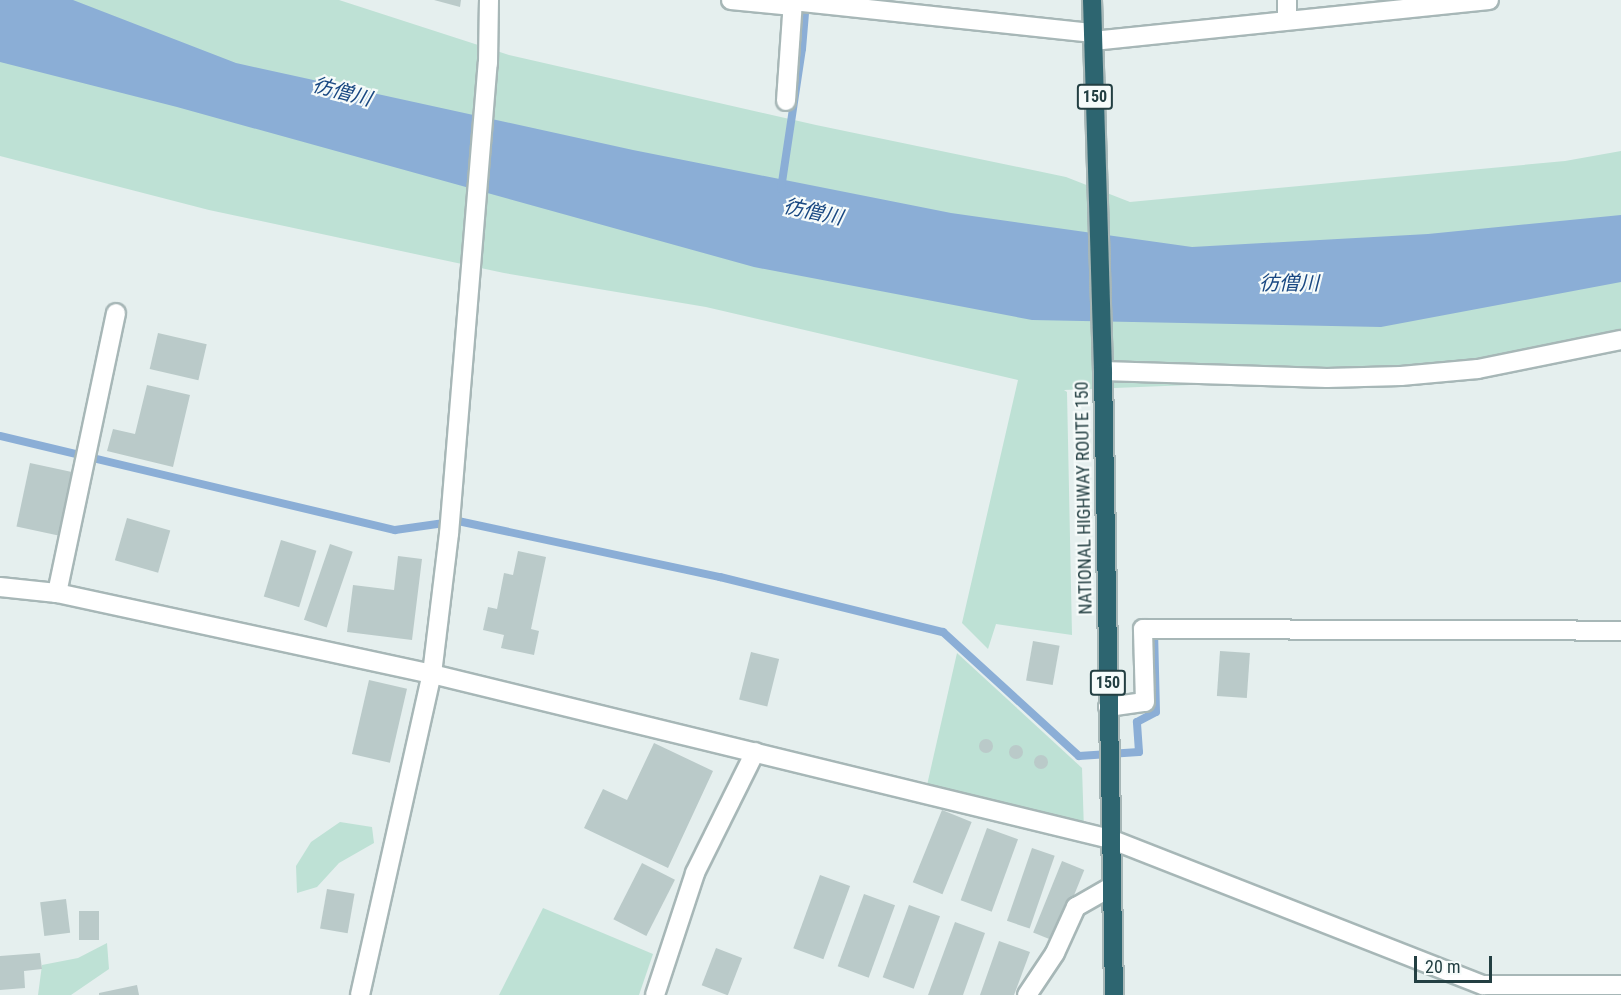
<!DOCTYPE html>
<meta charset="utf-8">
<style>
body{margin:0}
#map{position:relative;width:1621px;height:995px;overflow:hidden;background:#e5efee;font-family:"Roboto Condensed","Noto Sans JP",sans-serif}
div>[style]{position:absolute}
.green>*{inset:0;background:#bee1d5}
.water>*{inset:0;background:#8baed6}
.stream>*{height:8px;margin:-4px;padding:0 4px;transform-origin:4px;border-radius:4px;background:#8baed6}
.building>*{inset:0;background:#bacac9;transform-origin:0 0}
.round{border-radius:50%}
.roads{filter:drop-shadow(2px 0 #a7b7b7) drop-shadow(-2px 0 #a7b7b7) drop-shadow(0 2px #a7b7b7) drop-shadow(0 -2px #a7b7b7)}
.street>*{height:18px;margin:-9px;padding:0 9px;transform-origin:9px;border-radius:9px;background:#fff}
.highway>*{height:18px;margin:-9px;padding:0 9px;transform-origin:9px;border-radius:9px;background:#2d6570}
span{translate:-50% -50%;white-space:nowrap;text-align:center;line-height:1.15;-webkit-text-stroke:4.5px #f6fbfa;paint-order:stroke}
.shield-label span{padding:2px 4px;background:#f6fbfa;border:2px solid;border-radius:4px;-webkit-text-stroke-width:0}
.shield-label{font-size:16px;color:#233f42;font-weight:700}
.street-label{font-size:18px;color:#233f42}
.water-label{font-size:20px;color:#194882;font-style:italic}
.scale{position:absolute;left:1414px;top:956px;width:78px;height:27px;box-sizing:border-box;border:3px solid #233f42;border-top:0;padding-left:8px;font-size:18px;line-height:21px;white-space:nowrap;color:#233f42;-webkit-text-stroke:4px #f6fbfa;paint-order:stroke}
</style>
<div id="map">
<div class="green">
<i style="clip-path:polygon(0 0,339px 0,509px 55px,816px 125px,1066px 177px,1130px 202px,1565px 161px,1621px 151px,1621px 329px,1387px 377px,1064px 390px,1067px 392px,1072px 635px,996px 624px,988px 649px,962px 623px,1018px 380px,706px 307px,504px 273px,209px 210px,0 156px)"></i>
<i style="clip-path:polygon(957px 653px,1082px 768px,1084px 832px,925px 794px)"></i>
<i style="clip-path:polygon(340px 822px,372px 827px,374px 843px,339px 863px,317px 887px,297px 893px,296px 866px,311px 842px)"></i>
<i style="clip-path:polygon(543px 908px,653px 954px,639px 995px,499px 995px)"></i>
<i style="clip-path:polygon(107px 943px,109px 969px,71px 995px,38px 995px,42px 965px,78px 958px)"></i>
</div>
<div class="water">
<i style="clip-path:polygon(0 0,73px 0,236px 63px,633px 150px,951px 213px,1192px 247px,1428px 234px,1621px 215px,1621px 282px,1381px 327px,1032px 320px,754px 267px,177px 107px,0 62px)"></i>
</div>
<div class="stream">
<i style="left:781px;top:189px;width:142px;rotate:-81.5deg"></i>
<i style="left:802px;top:49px;width:48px;rotate:-85.2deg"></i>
<i style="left:0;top:436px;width:406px;rotate:13.4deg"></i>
<i style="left:395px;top:530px;width:64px;rotate:-8.1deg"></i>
<i style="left:458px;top:521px;width:268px;rotate:12.1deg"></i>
<i style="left:720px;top:577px;width:230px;rotate:13.9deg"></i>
<i style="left:943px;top:632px;width:184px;rotate:42.4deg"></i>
<i style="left:1079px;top:756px;width:60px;rotate:-3.8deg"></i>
<i style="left:1139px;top:752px;width:30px;rotate:-94deg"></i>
<i style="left:1137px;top:722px;width:21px;rotate:-28deg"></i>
<i style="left:1156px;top:712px;width:84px;rotate:-91.4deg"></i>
</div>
<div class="building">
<i style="clip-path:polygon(434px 0,461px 0,460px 7px)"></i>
<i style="left:158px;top:333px;width:50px;height:37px;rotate:13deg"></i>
<i style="clip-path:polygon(147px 385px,190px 395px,173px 467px,107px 451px,113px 429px,135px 434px)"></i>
<i style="left:30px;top:463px;width:44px;height:65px;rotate:12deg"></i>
<i style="left:127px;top:518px;width:45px;height:44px;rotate:16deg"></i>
<i style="left:281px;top:540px;width:37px;height:59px;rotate:17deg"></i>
<i style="left:330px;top:544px;width:24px;height:80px;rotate:19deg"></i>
<i style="clip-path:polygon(518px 551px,546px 557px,531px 629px,539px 631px,534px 655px,501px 648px,504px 635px,483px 630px,488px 607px,497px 609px,504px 573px,513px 575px)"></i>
<i style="clip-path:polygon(398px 556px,422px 559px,412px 640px,347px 632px,353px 585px,394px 590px)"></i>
<i style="left:1033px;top:641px;width:27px;height:40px;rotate:10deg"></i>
<i style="left:1220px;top:651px;width:30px;height:45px;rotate:4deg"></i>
<i style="left:751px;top:652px;width:29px;height:49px;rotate:14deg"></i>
<i style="left:369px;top:680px;width:39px;height:76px;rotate:13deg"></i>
<i class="round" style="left:979px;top:739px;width:14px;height:14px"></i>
<i style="clip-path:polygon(654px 743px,713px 771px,668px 868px,584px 828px,603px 789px,627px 800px)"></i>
<i class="round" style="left:1009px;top:745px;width:14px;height:14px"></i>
<i class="round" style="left:1034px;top:755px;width:14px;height:14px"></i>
<i style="left:942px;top:810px;width:32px;height:78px;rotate:22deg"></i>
<i style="left:987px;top:828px;width:33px;height:77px;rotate:20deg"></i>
<i style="left:1032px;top:848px;width:24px;height:77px;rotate:19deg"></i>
<i style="left:1062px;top:861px;width:24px;height:77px;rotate:22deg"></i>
<i style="left:642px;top:863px;width:37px;height:63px;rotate:27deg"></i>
<i style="left:820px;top:875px;width:32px;height:78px;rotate:20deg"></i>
<i style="left:327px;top:889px;width:28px;height:40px;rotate:10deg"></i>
<i style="left:864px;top:894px;width:33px;height:77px;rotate:20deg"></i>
<i style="left:66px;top:899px;width:34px;height:26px;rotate:83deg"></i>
<i style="left:909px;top:905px;width:33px;height:77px;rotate:20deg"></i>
<i style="left:79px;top:911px;width:20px;height:29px"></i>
<i style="clip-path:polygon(955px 922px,985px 933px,963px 995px,928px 995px)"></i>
<i style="clip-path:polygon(999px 941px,1030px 952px,1014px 995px,980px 995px)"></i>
<i style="left:716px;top:948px;width:28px;height:40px;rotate:21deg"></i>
<i style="clip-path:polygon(40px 953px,42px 969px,24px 971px,25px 988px,0 990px,0 956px)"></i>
<i style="clip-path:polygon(137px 985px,139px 995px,99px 995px,99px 993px)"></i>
</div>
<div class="roads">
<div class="street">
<i style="left:731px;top:0;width:62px;rotate:5.5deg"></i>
<i style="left:793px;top:1px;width:302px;rotate:6.1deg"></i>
<i style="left:1287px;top:20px;width:20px;rotate:-90deg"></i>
<i style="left:1093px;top:41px;width:398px;rotate:-5.9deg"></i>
<i style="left:786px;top:101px;width:101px;rotate:-86deg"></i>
<i style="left:1103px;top:371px;width:224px;rotate:1.8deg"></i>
<i style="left:1327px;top:378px;width:74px;rotate:-1.5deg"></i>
<i style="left:1401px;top:376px;width:77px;rotate:-5.2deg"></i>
<i style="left:1478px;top:369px;width:146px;rotate:-11.5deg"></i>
<i style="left:0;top:587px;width:57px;rotate:6deg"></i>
<i style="left:57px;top:593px;width:384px;rotate:12.2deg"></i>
<i style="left:432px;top:674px;width:698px;rotate:13.68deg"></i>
<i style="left:1110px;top:839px;width:401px;rotate:21.4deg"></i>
<i style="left:1483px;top:985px;width:138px"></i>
<i style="left:57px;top:593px;width:286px;rotate:-78.1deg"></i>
<i style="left:1108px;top:707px;width:37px;rotate:-8deg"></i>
<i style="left:1145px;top:702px;width:73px;rotate:-91.6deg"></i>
<i style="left:1143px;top:629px;width:478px;rotate:0.2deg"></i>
<i style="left:360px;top:995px;width:329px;rotate:-77.4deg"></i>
<i style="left:432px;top:674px;width:141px;rotate:-83.1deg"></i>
<i style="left:449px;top:534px;width:473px;rotate:-85.3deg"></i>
<i style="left:488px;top:63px;width:63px;rotate:-89.1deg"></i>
<i style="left:655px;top:995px;width:128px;rotate:-71.8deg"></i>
<i style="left:695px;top:873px;width:135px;rotate:-63.6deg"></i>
<i style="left:1027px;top:995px;width:50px;rotate:-56.3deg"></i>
<i style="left:1055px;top:953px;width:51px;rotate:-65.5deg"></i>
<i style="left:1076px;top:907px;width:40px;rotate:-29.7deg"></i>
</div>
<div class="highway">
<i style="left:1092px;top:0;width:371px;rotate:88.3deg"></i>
<i style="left:1103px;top:371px;width:624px;rotate:88.99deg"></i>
</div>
</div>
<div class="shield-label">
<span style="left:1095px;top:97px">150</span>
<span style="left:1108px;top:683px">150</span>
</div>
<div class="street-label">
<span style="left:1084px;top:498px;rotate:-91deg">NATIONAL HIGHWAY ROUTE 150</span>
</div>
<div class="water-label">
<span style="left:342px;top:92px;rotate:15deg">彷僧川</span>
<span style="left:813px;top:212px;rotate:12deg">彷僧川</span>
<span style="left:1289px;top:283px">彷僧川</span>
</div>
<div class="scale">20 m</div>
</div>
